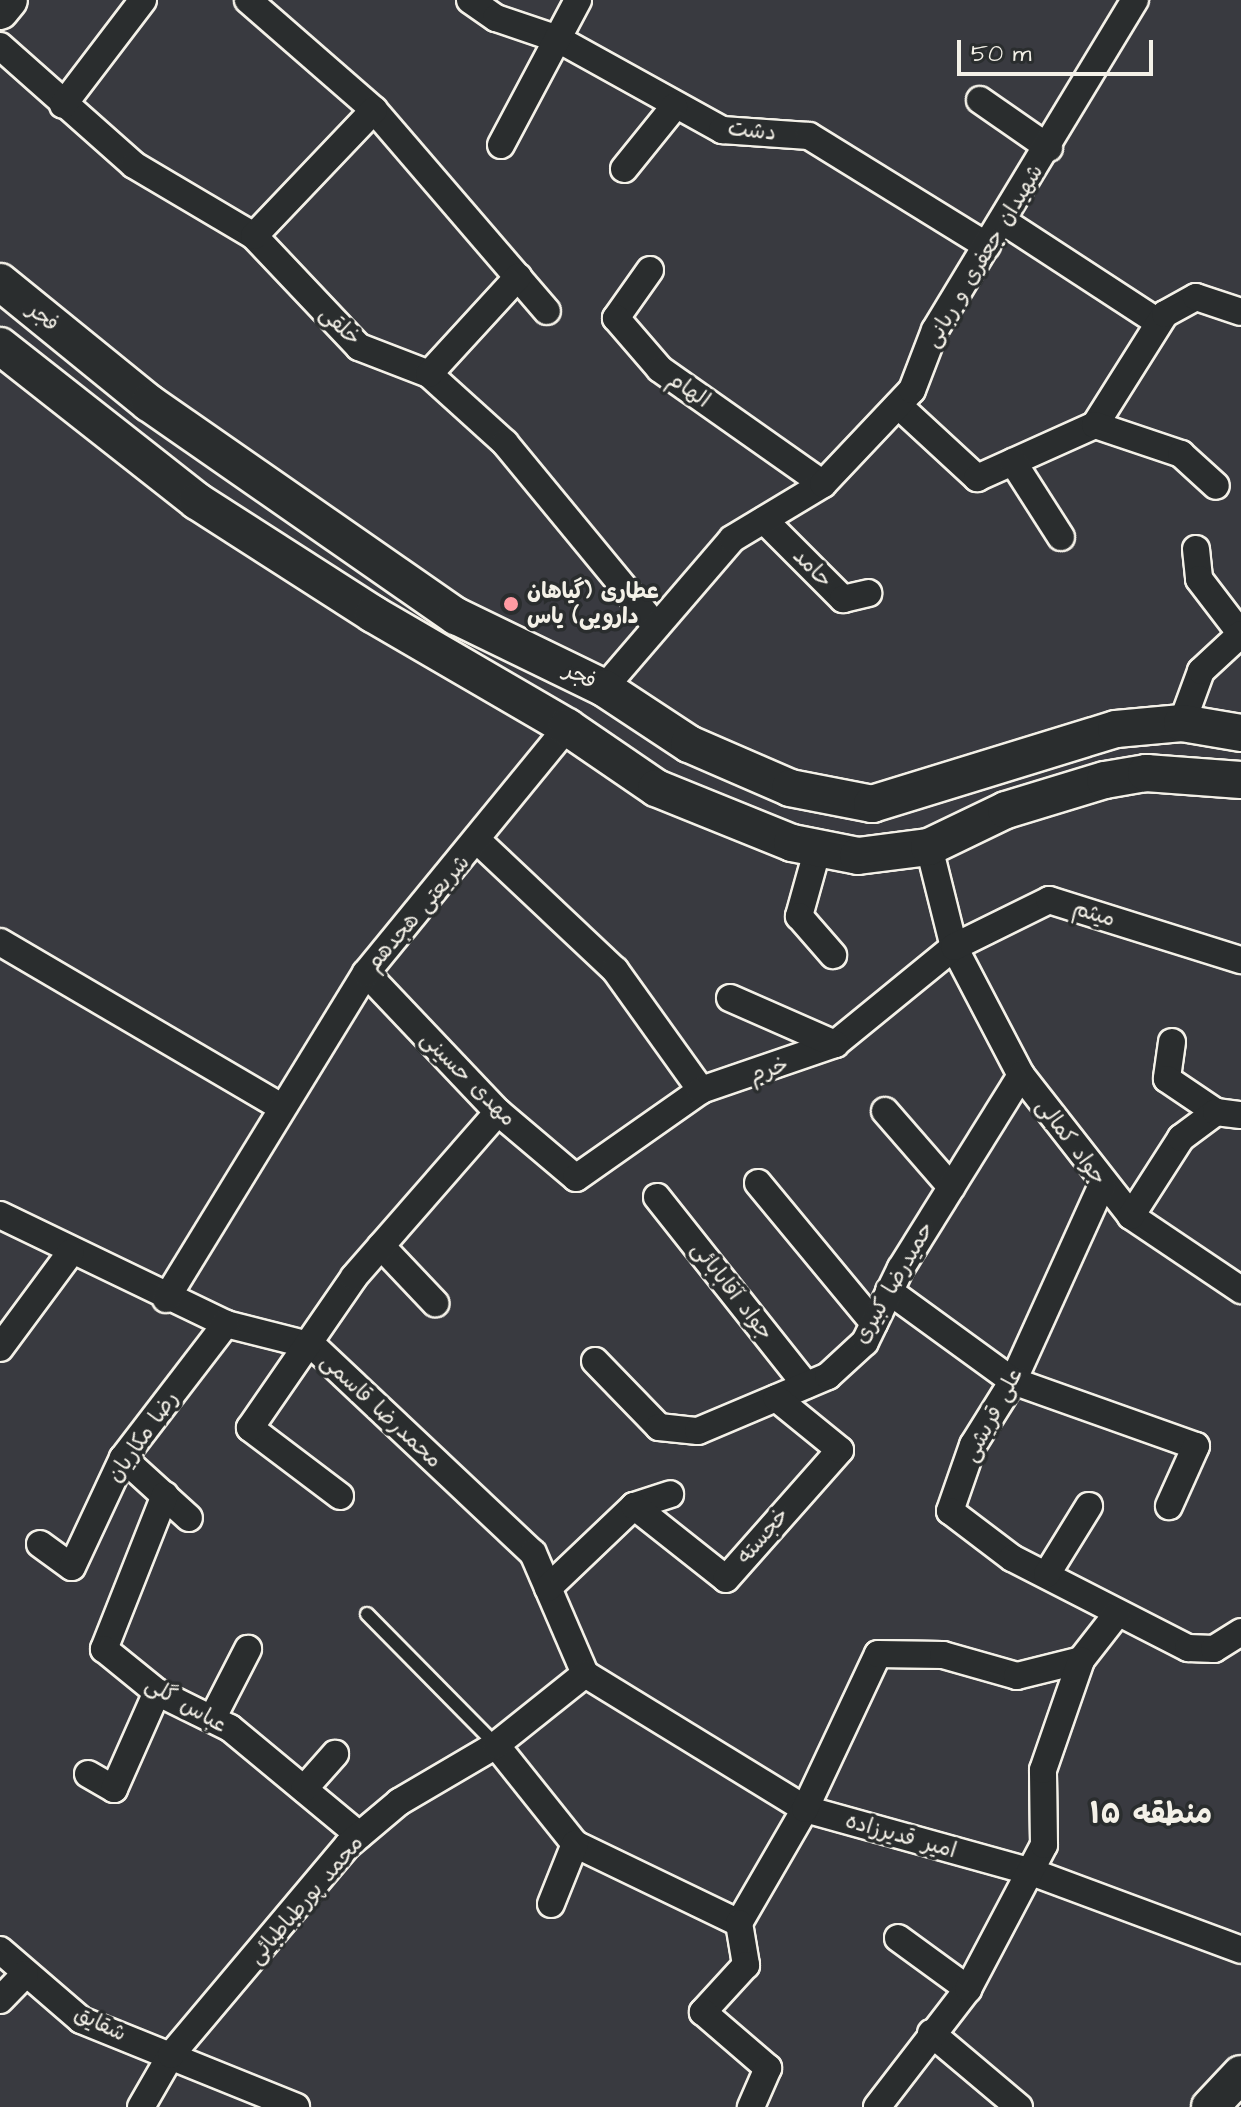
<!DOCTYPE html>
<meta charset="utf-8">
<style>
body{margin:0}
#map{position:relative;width:1241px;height:2107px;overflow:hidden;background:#393a40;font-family:"Architects Daughter","Playpen Sans Arabic",sans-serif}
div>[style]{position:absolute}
.roads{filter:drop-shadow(2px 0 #f4f1e8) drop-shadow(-2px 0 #f4f1e8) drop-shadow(0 2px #f4f1e8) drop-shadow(0 -2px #f4f1e8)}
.lane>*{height:12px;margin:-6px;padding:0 6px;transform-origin:6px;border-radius:6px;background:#2a2d2e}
.street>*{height:26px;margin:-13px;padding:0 13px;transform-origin:13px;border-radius:13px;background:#2a2d2e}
.secondary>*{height:36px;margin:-18px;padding:0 18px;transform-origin:18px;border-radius:18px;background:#2a2d2e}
.dots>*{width:22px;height:22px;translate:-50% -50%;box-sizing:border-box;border:4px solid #2a2d2e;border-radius:50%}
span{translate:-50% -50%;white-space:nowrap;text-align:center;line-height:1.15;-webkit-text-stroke:7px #2a2d2e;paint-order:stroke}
.street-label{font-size:22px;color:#f4f1e8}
.poi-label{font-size:22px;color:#f4f1e8;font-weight:700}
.left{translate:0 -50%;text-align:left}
.district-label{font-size:30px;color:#f4f1e8;font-weight:700}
.scale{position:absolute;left:957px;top:40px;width:196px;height:36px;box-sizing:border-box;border:4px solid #f4f1e8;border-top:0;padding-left:10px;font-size:24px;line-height:28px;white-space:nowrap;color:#f4f1e8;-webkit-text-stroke:6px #2a2d2e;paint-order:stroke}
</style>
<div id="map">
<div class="roads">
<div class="lane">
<i style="left:367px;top:1614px;width:184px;rotate:45.4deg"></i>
</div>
<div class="street">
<i style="left:248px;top:0;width:167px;rotate:41.1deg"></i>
<i style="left:374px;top:110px;width:265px;rotate:49.3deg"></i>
<i style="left:470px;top:0;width:32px;rotate:35deg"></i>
<i style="left:496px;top:18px;width:65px;rotate:18.7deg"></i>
<i style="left:558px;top:39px;width:188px;rotate:29deg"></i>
<i style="left:722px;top:130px;width:87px;rotate:3.9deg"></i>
<i style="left:809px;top:136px;width:209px;rotate:31.7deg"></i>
<i style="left:0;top:46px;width:179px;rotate:41.6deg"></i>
<i style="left:134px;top:165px;width:139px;rotate:30.6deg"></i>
<i style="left:254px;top:236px;width:153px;rotate:46.6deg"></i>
<i style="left:359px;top:347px;width:75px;rotate:21.1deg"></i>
<i style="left:429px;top:374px;width:103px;rotate:42.2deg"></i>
<i style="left:505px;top:443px;width:237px;rotate:50.5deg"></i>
<i style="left:980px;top:100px;width:84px;rotate:34.8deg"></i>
<i style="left:63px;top:105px;width:132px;rotate:-52.7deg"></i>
<i style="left:501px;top:145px;width:164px;rotate:-62deg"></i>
<i style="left:624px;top:169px;width:80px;rotate:-51.1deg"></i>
<i style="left:1003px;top:221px;width:185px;rotate:33.1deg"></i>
<i style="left:254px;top:236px;width:174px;rotate:-46.4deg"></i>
<i style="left:650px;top:270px;width:59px;rotate:125.3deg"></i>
<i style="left:616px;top:318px;width:67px;rotate:49.2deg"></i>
<i style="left:660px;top:369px;width:199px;rotate:35.2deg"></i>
<i style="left:429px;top:374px;width:132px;rotate:-47.5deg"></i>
<i style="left:898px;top:405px;width:108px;rotate:42.7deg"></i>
<i style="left:977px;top:478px;width:129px;rotate:-24.2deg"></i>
<i style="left:1095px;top:425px;width:131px;rotate:-57.8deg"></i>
<i style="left:1165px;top:314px;width:35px;rotate:-29deg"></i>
<i style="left:1196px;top:297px;width:47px;rotate:18.4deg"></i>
<i style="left:1095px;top:425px;width:91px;rotate:18.6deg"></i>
<i style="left:1181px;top:454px;width:47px;rotate:42.4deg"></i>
<i style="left:1013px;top:462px;width:89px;rotate:57.4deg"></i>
<i style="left:764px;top:520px;width:112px;rotate:45deg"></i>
<i style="left:843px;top:599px;width:26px;rotate:-13deg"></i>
<i style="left:1196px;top:549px;width:30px;rotate:84deg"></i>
<i style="left:1199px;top:579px;width:69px;rotate:52.6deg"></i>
<i style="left:604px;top:688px;width:196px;rotate:-49.3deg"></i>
<i style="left:732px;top:539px;width:106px;rotate:-31.1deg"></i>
<i style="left:823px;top:484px;width:129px;rotate:-46.6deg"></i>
<i style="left:912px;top:390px;width:64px;rotate:-69deg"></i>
<i style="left:935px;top:330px;width:386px;rotate:-58.8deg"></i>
<i style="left:1182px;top:723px;width:55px;rotate:-69.9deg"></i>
<i style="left:1201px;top:671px;width:54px;rotate:-42.8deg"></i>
<i style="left:479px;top:842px;width:187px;rotate:43.3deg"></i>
<i style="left:615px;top:970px;width:148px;rotate:54.4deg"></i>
<i style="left:929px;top:847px;width:103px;rotate:76deg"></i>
<i style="left:954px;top:947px;width:144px;rotate:62.4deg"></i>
<i style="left:1021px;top:1075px;width:179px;rotate:52deg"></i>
<i style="left:1131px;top:1216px;width:133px;rotate:33.9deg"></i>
<i style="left:818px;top:848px;width:71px;rotate:105.6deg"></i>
<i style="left:799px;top:916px;width:52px;rotate:48.9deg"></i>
<i style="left:0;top:942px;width:326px;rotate:30.4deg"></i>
<i style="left:366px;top:973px;width:192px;rotate:46.5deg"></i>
<i style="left:498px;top:1112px;width:102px;rotate:40.2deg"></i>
<i style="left:576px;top:1178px;width:153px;rotate:-35.1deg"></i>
<i style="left:701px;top:1090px;width:142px;rotate:-18.9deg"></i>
<i style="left:835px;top:1044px;width:154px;rotate:-39.2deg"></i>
<i style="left:954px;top:947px;width:106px;rotate:-26.3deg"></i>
<i style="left:1049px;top:900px;width:201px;rotate:17.4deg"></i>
<i style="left:730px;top:998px;width:115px;rotate:23.7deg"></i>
<i style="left:1172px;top:1042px;width:37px;rotate:98deg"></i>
<i style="left:1167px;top:1079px;width:59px;rotate:34deg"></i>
<i style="left:885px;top:1111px;width:101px;rotate:49deg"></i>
<i style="left:758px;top:1183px;width:182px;rotate:50.4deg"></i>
<i style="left:1102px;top:1185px;width:215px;rotate:114.4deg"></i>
<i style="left:1013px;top:1381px;width:75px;rotate:122deg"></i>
<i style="left:973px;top:1445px;width:70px;rotate:109.2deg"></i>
<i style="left:950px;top:1511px;width:78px;rotate:37.2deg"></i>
<i style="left:1012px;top:1558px;width:198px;rotate:27.1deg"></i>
<i style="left:1188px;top:1648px;width:26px;rotate:2deg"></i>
<i style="left:1214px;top:1649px;width:32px;rotate:-32deg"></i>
<i style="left:657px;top:1197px;width:240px;rotate:51.6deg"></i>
<i style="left:0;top:1215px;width:251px;rotate:25.7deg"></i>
<i style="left:226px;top:1324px;width:90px;rotate:14.2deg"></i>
<i style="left:313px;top:1346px;width:302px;rotate:43.3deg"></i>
<i style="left:533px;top:1553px;width:132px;rotate:66.7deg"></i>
<i style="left:1131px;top:1216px;width:93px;rotate:-57.3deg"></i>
<i style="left:1181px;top:1138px;width:44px;rotate:-36.6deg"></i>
<i style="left:1216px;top:1112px;width:25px;rotate:7deg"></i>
<i style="left:381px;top:1246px;width:79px;rotate:46.5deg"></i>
<i style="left:889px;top:1291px;width:153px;rotate:36deg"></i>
<i style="left:1013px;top:1381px;width:194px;rotate:19.6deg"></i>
<i style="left:1196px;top:1446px;width:66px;rotate:114.2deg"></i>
<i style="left:166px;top:1299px;width:382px;rotate:-58.5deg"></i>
<i style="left:366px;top:973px;width:318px;rotate:-50.7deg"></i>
<i style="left:0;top:1348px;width:119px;rotate:-53.5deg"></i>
<i style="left:595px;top:1361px;width:92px;rotate:45.9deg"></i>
<i style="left:659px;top:1427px;width:39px;rotate:6deg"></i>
<i style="left:698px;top:1431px;width:141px;rotate:-22.9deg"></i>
<i style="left:828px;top:1376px;width:50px;rotate:-42.6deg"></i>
<i style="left:865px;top:1342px;width:82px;rotate:-64.1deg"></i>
<i style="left:901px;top:1268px;width:227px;rotate:-58.1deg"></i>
<i style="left:123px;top:1458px;width:89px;rotate:42.3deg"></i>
<i style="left:165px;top:1495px;width:166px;rotate:111.6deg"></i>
<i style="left:104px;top:1649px;width:68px;rotate:39.1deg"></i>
<i style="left:157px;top:1692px;width:81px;rotate:26.3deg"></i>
<i style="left:230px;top:1728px;width:168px;rotate:39.7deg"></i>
<i style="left:340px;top:1496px;width:113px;rotate:-142.9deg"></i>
<i style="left:250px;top:1428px;width:183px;rotate:-55.4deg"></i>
<i style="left:354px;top:1277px;width:219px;rotate:-48.9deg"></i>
<i style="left:634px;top:1506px;width:38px;rotate:-18deg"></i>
<i style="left:40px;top:1544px;width:39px;rotate:36deg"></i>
<i style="left:72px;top:1567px;width:120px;rotate:-64.9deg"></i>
<i style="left:123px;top:1458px;width:169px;rotate:-52.5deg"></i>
<i style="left:1047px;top:1574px;width:80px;rotate:-58.3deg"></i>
<i style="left:548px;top:1588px;width:119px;rotate:-43.6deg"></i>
<i style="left:634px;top:1506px;width:117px;rotate:38.4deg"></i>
<i style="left:726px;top:1579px;width:172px;rotate:-48.5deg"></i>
<i style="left:840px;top:1450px;width:82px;rotate:-140.9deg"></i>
<i style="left:585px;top:1674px;width:258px;rotate:31.5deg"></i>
<i style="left:805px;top:1809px;width:232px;rotate:15.5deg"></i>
<i style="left:1029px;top:1871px;width:226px;rotate:20.4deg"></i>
<i style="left:212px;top:1719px;width:79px;rotate:-62.8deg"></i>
<i style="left:496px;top:1745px;width:127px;rotate:51.4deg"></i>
<i style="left:575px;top:1844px;width:182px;rotate:25.7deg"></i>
<i style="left:739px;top:1923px;width:132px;rotate:-59.9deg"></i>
<i style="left:805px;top:1809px;width:171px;rotate:-64.8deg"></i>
<i style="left:878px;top:1654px;width:65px;rotate:0.9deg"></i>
<i style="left:943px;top:1655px;width:77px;rotate:15.8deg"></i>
<i style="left:1017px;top:1676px;width:66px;rotate:-14deg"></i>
<i style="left:1081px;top:1660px;width:58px;rotate:-52deg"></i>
<i style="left:88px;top:1774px;width:30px;rotate:30deg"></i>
<i style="left:114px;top:1789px;width:106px;rotate:-66.1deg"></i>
<i style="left:304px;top:1789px;width:47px;rotate:-48.5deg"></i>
<i style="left:551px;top:1904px;width:65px;rotate:-68.2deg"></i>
<i style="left:739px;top:1923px;width:43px;rotate:80.5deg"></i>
<i style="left:746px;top:1965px;width:64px;rotate:132.5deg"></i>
<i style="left:703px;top:2012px;width:86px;rotate:40.7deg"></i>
<i style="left:768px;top:2068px;width:43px;rotate:113.6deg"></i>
<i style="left:898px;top:1938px;width:87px;rotate:36.1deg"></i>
<i style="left:0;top:1950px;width:107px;rotate:40.8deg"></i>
<i style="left:81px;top:2020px;width:232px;rotate:22deg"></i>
<i style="left:0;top:2000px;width:36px;rotate:-46deg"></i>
<i style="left:931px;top:2033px;width:115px;rotate:40.1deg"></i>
<i style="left:141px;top:2107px;width:60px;rotate:-60deg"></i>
<i style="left:171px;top:2055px;width:275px;rotate:-49.9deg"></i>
<i style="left:348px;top:1845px;width:67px;rotate:-40.1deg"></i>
<i style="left:399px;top:1802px;width:113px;rotate:-30.4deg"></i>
<i style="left:496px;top:1745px;width:114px;rotate:-38.6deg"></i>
<i style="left:877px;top:2107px;width:149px;rotate:-52.4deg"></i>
<i style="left:968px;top:1989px;width:163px;rotate:-62.2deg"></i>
<i style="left:1044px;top:1845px;width:75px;rotate:-90.8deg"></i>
<i style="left:1043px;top:1770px;width:116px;rotate:-70.9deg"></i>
</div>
<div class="secondary">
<i style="left:0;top:11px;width:14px;rotate:-51deg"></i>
<i style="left:0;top:282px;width:192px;rotate:39.1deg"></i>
<i style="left:149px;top:403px;width:374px;rotate:34.8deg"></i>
<i style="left:456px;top:616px;width:165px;rotate:25.9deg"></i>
<i style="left:604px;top:688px;width:102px;rotate:33.4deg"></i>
<i style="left:689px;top:744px;width:110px;rotate:23.5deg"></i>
<i style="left:790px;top:788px;width:84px;rotate:11deg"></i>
<i style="left:872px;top:804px;width:255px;rotate:-17.1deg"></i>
<i style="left:1116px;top:729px;width:66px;rotate:-5.2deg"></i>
<i style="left:1182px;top:723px;width:60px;rotate:9.6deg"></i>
<i style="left:0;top:346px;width:251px;rotate:38.2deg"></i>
<i style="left:197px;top:501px;width:209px;rotate:32.7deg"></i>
<i style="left:373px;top:614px;width:225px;rotate:30.2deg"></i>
<i style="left:567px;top:727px;width:108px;rotate:34.4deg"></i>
<i style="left:656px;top:788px;width:147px;rotate:22deg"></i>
<i style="left:792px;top:843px;width:67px;rotate:11.1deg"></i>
<i style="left:858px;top:856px;width:72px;rotate:-7.2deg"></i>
<i style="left:929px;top:847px;width:85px;rotate:-25.7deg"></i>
<i style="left:1006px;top:810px;width:103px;rotate:-16.9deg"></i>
<i style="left:1105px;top:780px;width:42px;rotate:-9.7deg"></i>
<i style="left:1146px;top:773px;width:95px;rotate:4.2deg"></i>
<i style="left:1210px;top:2107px;width:45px;rotate:-46.8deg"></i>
</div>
</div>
<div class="dots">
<i style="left:511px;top:604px;background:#ff9aa2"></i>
</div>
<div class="street-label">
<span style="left:752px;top:131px;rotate:6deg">دشت</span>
<span style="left:984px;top:256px;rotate:-59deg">شهیدان جعفری و ربانی</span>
<span style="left:43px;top:317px;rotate:39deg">فجر</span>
<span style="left:340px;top:326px;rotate:43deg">خلقی</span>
<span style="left:689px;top:390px;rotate:35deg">الهام</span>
<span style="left:812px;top:568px;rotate:45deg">حامد</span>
<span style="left:580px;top:676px;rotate:26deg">فجر</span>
<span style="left:418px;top:913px;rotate:-49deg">شریعتی هجدهم</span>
<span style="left:1094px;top:914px;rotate:17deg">میثم</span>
<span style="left:769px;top:1070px;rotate:-17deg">خرم</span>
<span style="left:468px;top:1079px;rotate:45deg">مهدی حسینی</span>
<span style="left:1071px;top:1142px;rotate:53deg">جواد کمالی</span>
<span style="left:894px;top:1283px;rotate:-60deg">حمیدرضا کبیری</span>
<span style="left:732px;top:1291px;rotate:52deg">جواد آقابابائی</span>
<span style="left:381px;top:1411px;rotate:43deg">محمدرضا قاسمی</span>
<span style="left:993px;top:1415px;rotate:-62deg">علی قریشی</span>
<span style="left:143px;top:1437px;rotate:-55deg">رضا مکاریان</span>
<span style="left:763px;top:1536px;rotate:-49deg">خجسته</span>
<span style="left:186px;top:1705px;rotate:30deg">عباس گلی</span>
<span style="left:901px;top:1836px;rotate:16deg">امیر قدیرزاده</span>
<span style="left:306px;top:1900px;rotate:-49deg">محمد پورطباطبائی</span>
<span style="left:100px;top:2024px;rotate:25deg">شقایق</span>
</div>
<div class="poi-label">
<span class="left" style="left:527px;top:604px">عطاری (گیاهان<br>دارویی) یاس</span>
</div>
<div class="district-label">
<span style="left:1151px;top:1814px">منطقه ۱۵</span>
</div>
<div class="scale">50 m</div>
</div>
